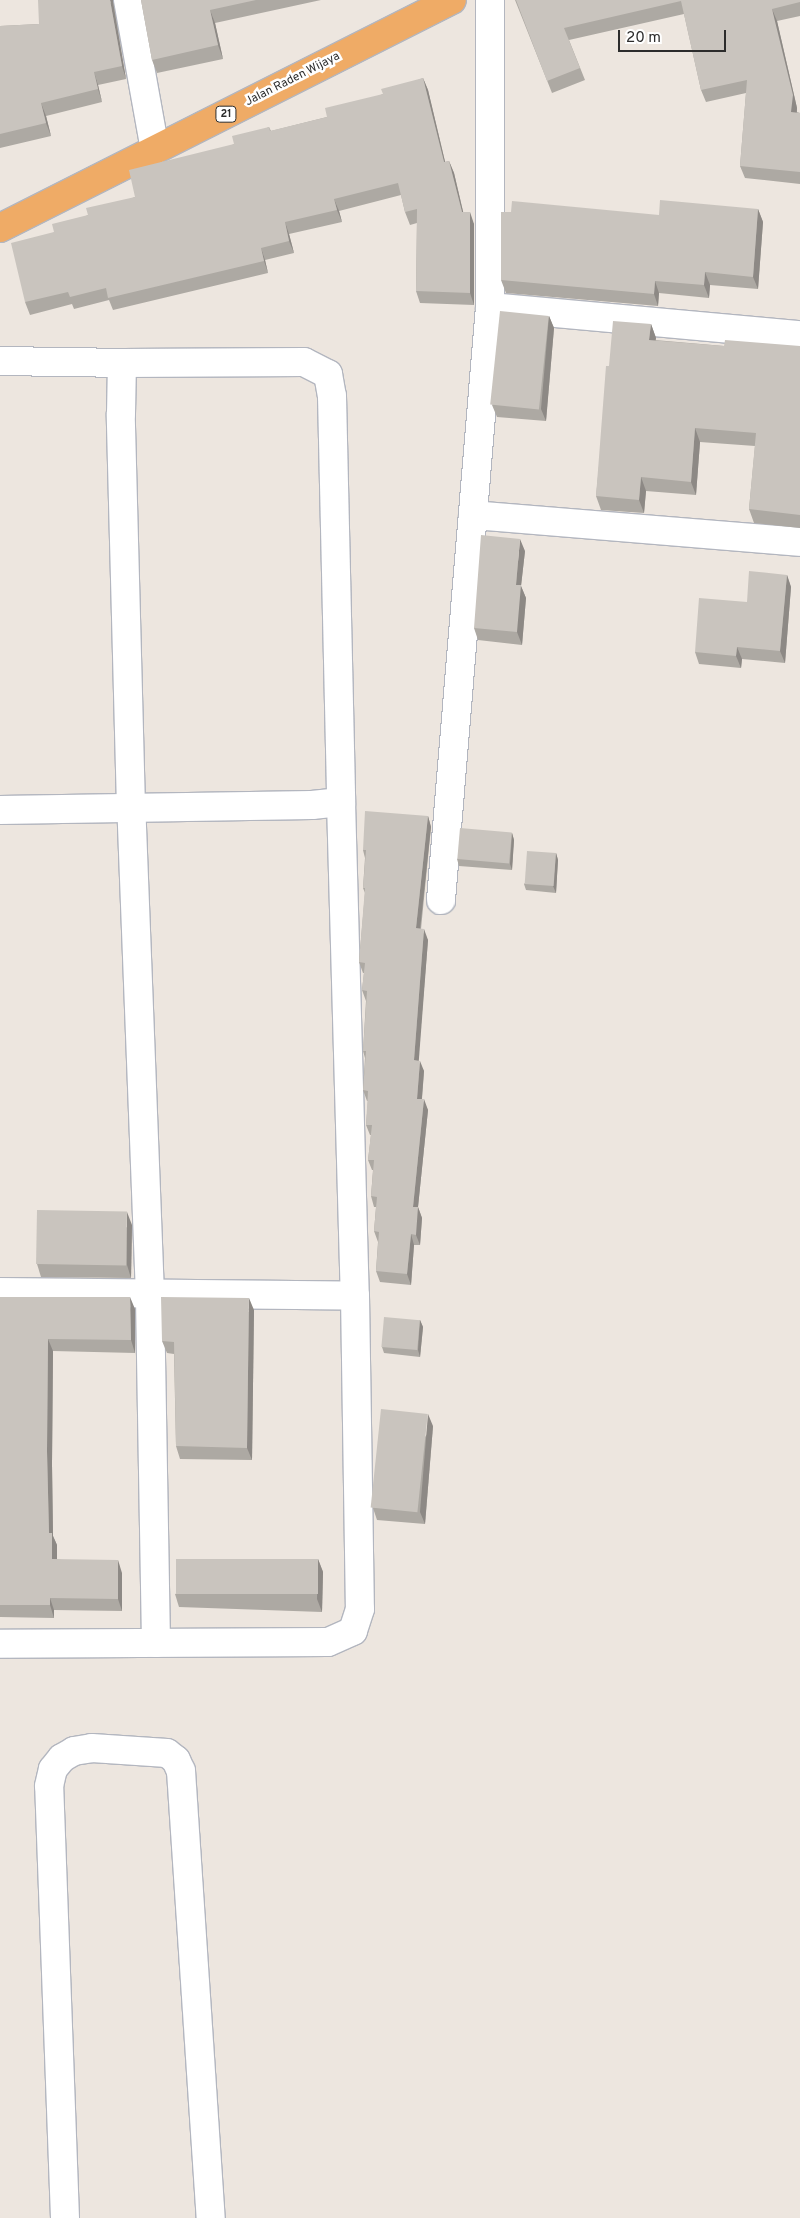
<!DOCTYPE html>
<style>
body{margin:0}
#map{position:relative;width:800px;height:2218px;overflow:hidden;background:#ede6df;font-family:Overpass,sans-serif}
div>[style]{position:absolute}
.roads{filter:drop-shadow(1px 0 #b3b6bf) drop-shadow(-1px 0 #b3b6bf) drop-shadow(0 1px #b3b6bf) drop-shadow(0 -1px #b3b6bf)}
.minor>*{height:28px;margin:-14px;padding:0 14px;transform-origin:14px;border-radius:14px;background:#fff}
.trunk>*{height:28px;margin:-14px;padding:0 14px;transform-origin:14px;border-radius:14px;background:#efab66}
.wall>*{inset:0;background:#ada9a3}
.shaded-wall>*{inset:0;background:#8d8985}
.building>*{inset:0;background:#c9c4be;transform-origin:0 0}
span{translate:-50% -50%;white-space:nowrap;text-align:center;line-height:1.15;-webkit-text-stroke:5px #fff;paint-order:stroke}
.shield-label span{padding:1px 4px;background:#fff;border:1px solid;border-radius:4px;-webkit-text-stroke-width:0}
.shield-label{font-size:11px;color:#2c2c2c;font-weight:700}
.street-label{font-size:12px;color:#2c2c2c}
.scale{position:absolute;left:618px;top:30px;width:108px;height:22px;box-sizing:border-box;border:2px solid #2c2c2c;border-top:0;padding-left:6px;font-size:15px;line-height:18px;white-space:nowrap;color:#2c2c2c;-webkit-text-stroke:4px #fff;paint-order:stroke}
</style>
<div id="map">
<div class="roads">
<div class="minor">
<i style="left:128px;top:0;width:152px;rotate:79.8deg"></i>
<i style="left:490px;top:307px;width:311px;rotate:5.2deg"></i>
<i style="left:0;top:361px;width:122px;rotate:0.9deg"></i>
<i style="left:473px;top:515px;width:328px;rotate:4.7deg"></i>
<i style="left:0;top:810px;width:312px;rotate:-0.9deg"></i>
<i style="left:312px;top:805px;width:29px;rotate:-6deg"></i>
<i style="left:341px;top:802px;width:494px;rotate:88.4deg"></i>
<i style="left:355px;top:1296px;width:313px;rotate:89.1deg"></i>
<i style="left:360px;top:1609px;width:23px;rotate:108deg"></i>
<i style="left:353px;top:1631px;width:27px;rotate:156deg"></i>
<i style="left:328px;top:1642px;width:328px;rotate:179.7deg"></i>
<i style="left:441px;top:900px;width:595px;rotate:-85.28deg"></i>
<i style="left:490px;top:307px;width:307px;rotate:-90deg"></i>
<i style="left:0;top:1292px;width:355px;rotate:0.6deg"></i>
<i style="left:156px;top:1643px;width:348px;rotate:-91deg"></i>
<i style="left:150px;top:1295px;width:487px;rotate:-92.2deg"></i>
<i style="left:131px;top:808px;width:394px;rotate:-91.5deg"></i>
<i style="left:121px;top:414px;width:51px;rotate:-88.9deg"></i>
<i style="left:122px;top:363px;width:182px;rotate:-0.3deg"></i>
<i style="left:304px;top:362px;width:27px;rotate:27deg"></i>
<i style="left:328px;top:374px;width:22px;rotate:80deg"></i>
<i style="left:332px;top:396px;width:406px;rotate:88.7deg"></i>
<i style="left:65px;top:2218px;width:432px;rotate:-92.1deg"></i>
<i style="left:49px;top:1786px;width:17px;rotate:-77deg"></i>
<i style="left:53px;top:1769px;width:14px;rotate:-51deg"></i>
<i style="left:62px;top:1758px;width:14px;rotate:-30deg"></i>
<i style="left:74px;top:1751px;width:18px;rotate:-9deg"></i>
<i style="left:92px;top:1748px;width:75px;rotate:3.8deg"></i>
<i style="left:167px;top:1753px;width:11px;rotate:38deg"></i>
<i style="left:176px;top:1760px;width:12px;rotate:66deg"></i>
<i style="left:181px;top:1771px;width:448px;rotate:86.2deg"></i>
</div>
<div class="trunk">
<i style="left:0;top:228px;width:506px;rotate:-26.77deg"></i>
</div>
</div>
<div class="wall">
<i style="clip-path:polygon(141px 0,321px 0,215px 23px,223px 59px,157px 73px,152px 60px)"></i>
<i style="clip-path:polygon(515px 0,800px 0,800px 16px,777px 21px,797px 108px,797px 112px,800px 113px,800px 184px,745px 178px,740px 166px,746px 93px,706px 102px,701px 90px,684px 14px,569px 40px,585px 80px,552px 93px)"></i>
<i style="clip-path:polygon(113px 2px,126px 79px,98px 85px,102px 102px,46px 116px,51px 136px,0 148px,0 26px,39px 24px)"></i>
<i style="clip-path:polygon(423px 78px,428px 90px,445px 162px,449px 161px,454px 173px,463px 212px,474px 224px,474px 305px,420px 303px,416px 291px,417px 223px,410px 225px,405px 212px,401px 195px,339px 211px,342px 222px,289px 234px,294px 253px,265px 260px,268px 273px,113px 310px,109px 300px,74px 309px,72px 304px,30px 315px,25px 302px,54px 232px,88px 215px,135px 197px,234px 144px,269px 127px,271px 131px,327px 117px,383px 94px)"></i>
<i style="clip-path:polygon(758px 209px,763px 222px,758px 289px,710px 285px,709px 298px,659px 293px,658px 306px,506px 293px,501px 280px,659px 215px)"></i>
<i style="clip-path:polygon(549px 316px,554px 328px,546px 421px,497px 417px,492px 405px)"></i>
<i style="clip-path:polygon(651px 324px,656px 338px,655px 340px,724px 346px,800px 346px,800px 528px,754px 523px,749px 509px,755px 446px,700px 442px,696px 495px,646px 491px,644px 513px,601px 510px,596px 496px,609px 366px)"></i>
<i style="clip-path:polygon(525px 551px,521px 586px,526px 598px,522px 645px,478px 640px,474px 628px)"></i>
<i style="clip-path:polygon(787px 575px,791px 587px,785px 663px,742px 659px,741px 668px,699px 664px,695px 652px,747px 602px)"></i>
<i style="clip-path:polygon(428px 816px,431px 827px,421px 929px,428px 940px,418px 1061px,424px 1071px,422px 1099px,428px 1110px,418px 1207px,422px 1218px,420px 1245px,414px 1245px,411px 1285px,380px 1282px,376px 1271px,378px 1242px,374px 1231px,376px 1207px,374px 1207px,371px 1196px,373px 1170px,372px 1170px,368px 1160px,371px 1135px,370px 1135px,366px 1125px,368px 1101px,367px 1101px,363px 1090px,365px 1058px,363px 1051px,366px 1001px,362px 990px,364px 973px,363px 973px,359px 962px,365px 893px,363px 888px,365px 858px,363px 850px)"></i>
<i style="clip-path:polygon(512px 833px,514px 840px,512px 870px,459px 866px,457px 859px)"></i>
<i style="clip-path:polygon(556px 853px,558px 860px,556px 893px,526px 890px,524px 884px)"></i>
<i style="clip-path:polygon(132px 1225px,131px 1278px,41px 1277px,37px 1264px)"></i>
<i style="clip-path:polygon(0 1297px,135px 1309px,135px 1353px,53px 1351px,52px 1464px,53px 1536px,57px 1545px,57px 1559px,122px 1573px,122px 1611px,54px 1610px,54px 1618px,0 1617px)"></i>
<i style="clip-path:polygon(254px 1310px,252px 1460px,180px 1459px,176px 1446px,174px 1354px,167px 1353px,162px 1341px)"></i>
<i style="clip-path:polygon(420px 1320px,423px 1327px,420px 1357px,384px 1353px,382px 1347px)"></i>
<i style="clip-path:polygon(433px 1426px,425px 1524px,377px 1520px,373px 1508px)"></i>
<i style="clip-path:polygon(318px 1559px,323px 1572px,322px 1612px,179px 1607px,175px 1594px)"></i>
</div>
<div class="shaded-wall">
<i style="clip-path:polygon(110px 0,113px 0,113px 2px,126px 79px,122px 66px)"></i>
<i style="clip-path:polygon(772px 9px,777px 21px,797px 108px,796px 124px,791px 112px)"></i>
<i style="clip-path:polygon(210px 10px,215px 23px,223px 59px,218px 45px)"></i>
<i style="clip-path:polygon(94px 72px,98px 85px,102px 102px,98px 89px)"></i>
<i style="clip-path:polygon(423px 78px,428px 90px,448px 174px,444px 162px)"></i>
<i style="clip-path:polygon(41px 103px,46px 116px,51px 136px,46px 123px)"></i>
<i style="clip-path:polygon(449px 161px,454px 173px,466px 224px,462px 212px)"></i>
<i style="clip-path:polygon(334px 199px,339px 211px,342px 222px,337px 210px)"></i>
<i style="clip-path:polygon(758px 209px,763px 222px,758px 289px,753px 277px)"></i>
<i style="clip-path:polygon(470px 212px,474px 224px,474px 305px,470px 293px)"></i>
<i style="clip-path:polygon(285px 222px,289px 234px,294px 253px,289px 241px)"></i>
<i style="clip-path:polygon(261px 248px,265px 260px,268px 273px,264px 261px)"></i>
<i style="clip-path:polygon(705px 272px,710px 285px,709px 298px,704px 285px)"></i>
<i style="clip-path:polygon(655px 281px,659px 293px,658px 306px,654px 294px)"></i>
<i style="clip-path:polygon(549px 316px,554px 328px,546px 421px,541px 409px)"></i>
<i style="clip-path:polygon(651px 324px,656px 338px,654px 353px,649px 340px)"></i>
<i style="clip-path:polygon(695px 428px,700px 442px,696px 495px,691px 482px)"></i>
<i style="clip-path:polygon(641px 477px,646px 491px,644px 513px,639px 500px)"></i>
<i style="clip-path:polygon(520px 539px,525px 551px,521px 586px,526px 598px,522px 645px,517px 632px,516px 585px)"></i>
<i style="clip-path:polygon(787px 575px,791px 587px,785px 663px,780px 651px)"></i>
<i style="clip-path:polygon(737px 647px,742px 659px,741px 668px,736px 656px)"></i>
<i style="clip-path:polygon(428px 816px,431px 827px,419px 939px,416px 928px)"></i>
<i style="clip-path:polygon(512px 833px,514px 840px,512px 870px,510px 864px)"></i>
<i style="clip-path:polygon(556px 853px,558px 860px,556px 893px,553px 886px)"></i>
<i style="clip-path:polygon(424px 929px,428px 940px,418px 1071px,414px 1060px)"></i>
<i style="clip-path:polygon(420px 1061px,424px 1071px,421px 1109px,417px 1099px)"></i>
<i style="clip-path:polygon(424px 1099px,428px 1110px,418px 1207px,422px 1218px,420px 1245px,416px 1235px,413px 1207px)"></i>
<i style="clip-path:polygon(127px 1212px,132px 1225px,131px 1278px,127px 1265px)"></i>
<i style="clip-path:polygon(411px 1234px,414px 1245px,411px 1285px,407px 1274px)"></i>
<i style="clip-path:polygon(130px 1297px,135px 1309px,135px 1353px,131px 1340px)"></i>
<i style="clip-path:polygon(249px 1298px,254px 1310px,252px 1460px,247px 1448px)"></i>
<i style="clip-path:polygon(420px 1320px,423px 1327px,420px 1357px,418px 1350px)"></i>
<i style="clip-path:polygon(48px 1339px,53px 1351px,52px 1464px,53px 1536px,57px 1545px,57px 1572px,52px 1559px,49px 1533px,47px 1451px)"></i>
<i style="clip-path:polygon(428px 1414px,433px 1426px,425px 1524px,420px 1512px)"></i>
<i style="clip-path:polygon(318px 1559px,323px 1572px,322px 1612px,317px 1599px)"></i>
<i style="clip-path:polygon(118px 1560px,122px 1573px,122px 1611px,118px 1599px)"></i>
<i style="clip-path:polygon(50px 1598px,54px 1610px,54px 1618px,50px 1605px)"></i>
</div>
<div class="building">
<i style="clip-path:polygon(38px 0,110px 0,122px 66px,94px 72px,98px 89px,41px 103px,46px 123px,0 134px,0 26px,39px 24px)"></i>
<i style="clip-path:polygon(141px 0,256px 0,210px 10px,218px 45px,152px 60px)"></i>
<i style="clip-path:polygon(516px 0,800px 0,800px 2px,772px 9px,793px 95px,791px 112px,800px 113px,800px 172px,740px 166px,747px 80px,701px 90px,681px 1px,564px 28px,580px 68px,547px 81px)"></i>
<i style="clip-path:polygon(423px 78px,444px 162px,449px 161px,462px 212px,470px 212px,470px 293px,416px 291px,417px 209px,405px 212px,398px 183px,334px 199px,337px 210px,285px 222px,289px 241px,261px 248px,264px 261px,108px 298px,106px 288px,70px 297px,68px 292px,25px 302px,11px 243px,54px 232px,52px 224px,88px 215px,86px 208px,135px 197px,129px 170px,234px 144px,232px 136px,269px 127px,270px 131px,327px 117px,325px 108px,383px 94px,381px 89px)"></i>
<i style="clip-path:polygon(660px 200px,758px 209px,753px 277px,705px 272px,704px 285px,655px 281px,654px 294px,501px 280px,501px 212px,511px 212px,512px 201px,659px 215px)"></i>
<i style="left:500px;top:311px;width:49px;height:94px;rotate:6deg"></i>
<i style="clip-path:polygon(613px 321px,651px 324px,649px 340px,724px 346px,725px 340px,800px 346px,800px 515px,749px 509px,756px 433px,695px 428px,691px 482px,641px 477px,639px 500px,596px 496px,606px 366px,609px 366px)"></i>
<i style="clip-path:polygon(481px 535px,520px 539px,516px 585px,521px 585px,517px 632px,474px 628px)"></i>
<i style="clip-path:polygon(749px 571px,787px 575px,780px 651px,737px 647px,736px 656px,695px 652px,699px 598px,747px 602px)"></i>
<i style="clip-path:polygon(365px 811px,428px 816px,416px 928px,424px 929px,414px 1060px,420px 1061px,417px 1099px,424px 1099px,413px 1207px,418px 1207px,416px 1235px,411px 1234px,407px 1274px,376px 1271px,379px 1232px,374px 1231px,377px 1197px,371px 1196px,374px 1160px,368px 1160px,372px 1125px,366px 1125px,368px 1091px,363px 1090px,366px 1051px,363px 1051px,367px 991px,362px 990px,365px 963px,359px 962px,365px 888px,363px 888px,366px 850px,363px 850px)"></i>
<i style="left:460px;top:828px;width:52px;height:31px;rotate:5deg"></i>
<i style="left:527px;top:851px;width:29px;height:33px;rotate:4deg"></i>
<i style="left:37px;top:1210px;width:90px;height:54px;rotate:1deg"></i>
<i style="clip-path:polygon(0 1297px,130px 1297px,131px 1340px,48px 1339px,47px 1451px,49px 1533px,52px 1533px,52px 1559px,118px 1560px,118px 1599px,50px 1598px,50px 1605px,0 1605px)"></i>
<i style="clip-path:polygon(161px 1297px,249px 1298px,247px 1448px,176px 1446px,174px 1342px,162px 1341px)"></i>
<i style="left:384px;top:1317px;width:36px;height:30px;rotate:5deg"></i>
<i style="left:381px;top:1409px;width:47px;height:99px;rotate:6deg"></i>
<i style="left:176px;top:1559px;width:142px;height:35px"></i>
</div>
<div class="shield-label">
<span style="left:226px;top:114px">21</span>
</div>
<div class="street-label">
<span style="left:293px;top:80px;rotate:-27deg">Jalan Raden Wijaya</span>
</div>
<div class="scale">20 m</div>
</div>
